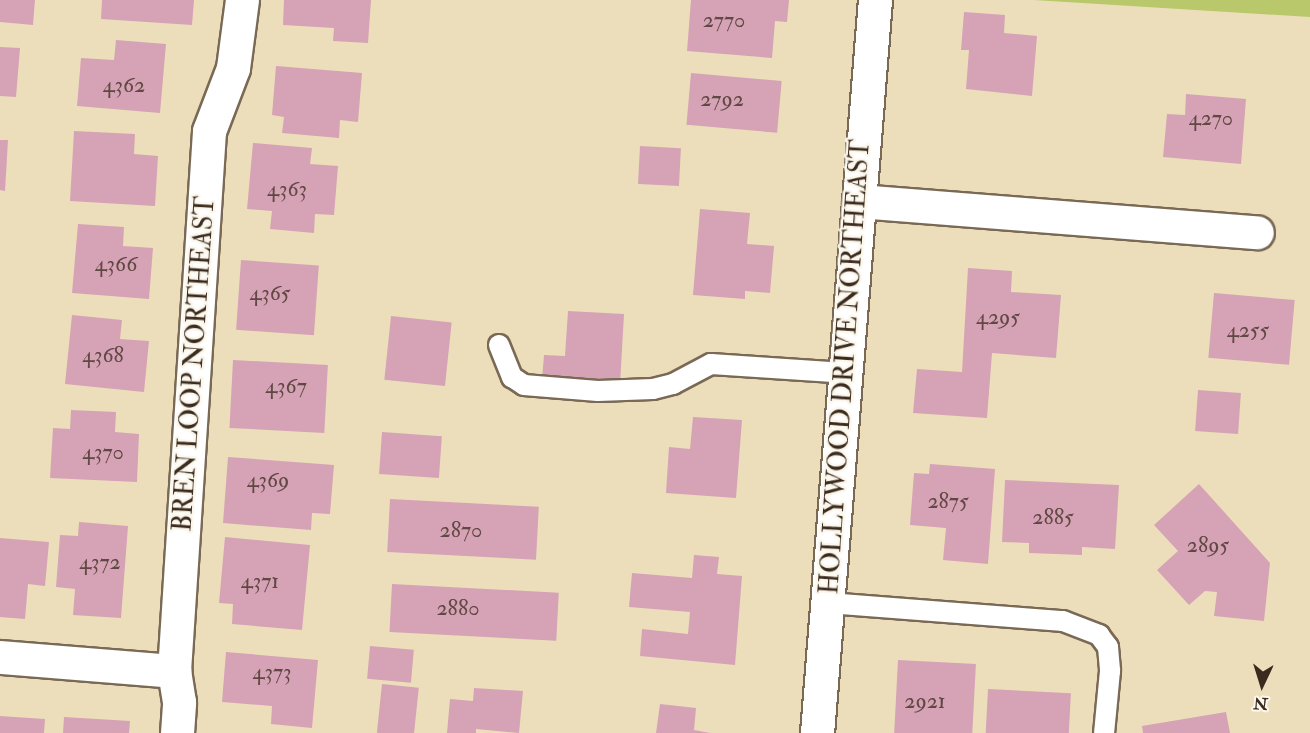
<!DOCTYPE html>
<style>
body{margin:0}
#map{position:relative;width:1310px;height:733px;overflow:hidden;background:#ecdebb;font-family:"IM FELL Double Pica",serif}
div>[style]{position:absolute}
.green>*{inset:0;background:#b8c86a}
.building>*{inset:0;background:#d5a3b5;transform-origin:0 0}
.roads{filter:drop-shadow(2px 0 #796955) drop-shadow(-2px 0 #796955) drop-shadow(0 2px #796955) drop-shadow(0 -2px #796955)}
.service>*{height:20px;margin:-10px;padding:0 10px;transform-origin:10px;border-radius:10px;background:#fff}
.minor>*{height:33px;margin:-16.5px;padding:0 16.5px;transform-origin:16.5px;border-radius:16.5px;background:#fff}
.tertiary>*{height:33px;margin:-16.5px;padding:0 16.5px;transform-origin:16.5px;border-radius:16.5px;background:#fff}
span{translate:-50% -50%;white-space:nowrap;text-align:center;line-height:1.15;-webkit-text-stroke:5px #fbf7ec;paint-order:stroke}
.number-label{font-size:22px;color:#624844}
.number-label span{-webkit-text-stroke-width:0}
.street-label{font-size:26px;color:#3b2a1e}
.north{position:absolute;left:1232px;top:655px;width:60px;height:60px;-webkit-text-stroke:4px #fbf7ec;paint-order:stroke;rotate:184deg;font-size:16px;font-weight:700;line-height:24px;text-align:center;color:#3b2a1e}
.north::after{content:'';display:block;margin:auto;width:21px;height:27px;background:#3b2a1e;clip-path:polygon(50% 0,100% 100%,50% 72%,0 100%)}
</style>
<div id="map">
<div class="green">
<i style="clip-path:polygon(1034px 0,1310px 0,1310px 17px)"></i>
</div>
<div class="building">
<i style="clip-path:polygon(0 0,35px 0,33px 25px,0 22px)"></i>
<i style="clip-path:polygon(102px 0,194px 0,192px 25px,101px 19px)"></i>
<i style="clip-path:polygon(284px 0,371px 0,368px 43px,333px 41px,334px 28px,283px 25px)"></i>
<i style="clip-path:polygon(691px 0,789px 0,787px 22px,775px 21px,772px 58px,687px 51px)"></i>
<i style="clip-path:polygon(964px 12px,1005px 15px,1004px 33px,1037px 36px,1032px 96px,966px 89px,969px 50px,961px 50px)"></i>
<i style="clip-path:polygon(116px 40px,166px 44px,160px 113px,77px 106px,81px 58px,114px 60px)"></i>
<i style="clip-path:polygon(0 47px,20px 48px,16px 97px,0 96px)"></i>
<i style="clip-path:polygon(276px 66px,362px 73px,358px 122px,340px 120px,339px 138px,282px 133px,284px 117px,272px 115px)"></i>
<i style="left:691px;top:73px;width:91px;height:52px;rotate:5deg"></i>
<i style="clip-path:polygon(1186px 94px,1246px 99px,1241px 164px,1163px 157px,1167px 114px,1185px 115px)"></i>
<i style="clip-path:polygon(74px 131px,135px 134px,134px 154px,158px 156px,155px 206px,70px 201px)"></i>
<i style="clip-path:polygon(0 140px,8px 140px,5px 191px,0 190px)"></i>
<i style="clip-path:polygon(253px 143px,312px 148px,310px 164px,338px 166px,334px 215px,315px 214px,314px 233px,270px 229px,272px 211px,247px 209px)"></i>
<i style="left:640px;top:146px;width:41px;height:38px;rotate:3deg"></i>
<i style="clip-path:polygon(700px 209px,750px 213px,747px 244px,774px 246px,770px 293px,745px 291px,745px 299px,693px 295px)"></i>
<i style="clip-path:polygon(78px 224px,124px 227px,123px 246px,153px 248px,149px 299px,72px 293px)"></i>
<i style="left:241px;top:260px;width:78px;height:70px;rotate:4deg"></i>
<i style="clip-path:polygon(968px 268px,1012px 271px,1011px 292px,1061px 295px,1056px 358px,992px 353px,987px 418px,913px 413px,917px 369px,962px 372px)"></i>
<i style="left:1214px;top:293px;width:81px;height:65px;rotate:5deg"></i>
<i style="clip-path:polygon(568px 311px,624px 314px,620px 385px,542px 380px,544px 355px,565px 356px)"></i>
<i style="clip-path:polygon(72px 315px,122px 320px,120px 339px,149px 341px,144px 392px,65px 384px)"></i>
<i style="left:391px;top:316px;width:61px;height:64px;rotate:6deg"></i>
<i style="left:233px;top:360px;width:95px;height:68px;rotate:3deg"></i>
<i style="left:1198px;top:390px;width:43px;height:41px;rotate:4deg"></i>
<i style="clip-path:polygon(71px 410px,116px 412px,115px 432px,139px 434px,137px 482px,50px 478px,53px 428px,70px 429px)"></i>
<i style="clip-path:polygon(693px 417px,742px 420px,736px 498px,666px 493px,669px 447px,690px 449px)"></i>
<i style="left:382px;top:432px;width:60px;height:42px;rotate:4deg"></i>
<i style="clip-path:polygon(228px 457px,334px 465px,330px 514px,312px 513px,311px 530px,223px 523px)"></i>
<i style="clip-path:polygon(930px 464px,995px 469px,988px 564px,943px 560px,946px 528px,910px 525px,914px 473px,929px 474px)"></i>
<i style="clip-path:polygon(1005px 480px,1119px 485px,1115px 549px,1082px 547px,1082px 555px,1029px 553px,1029px 543px,1002px 542px)"></i>
<i style="clip-path:polygon(1199px 484px,1270px 563px,1264px 621px,1214px 616px,1217px 592px,1205px 591px,1189px 605px,1157px 570px,1178px 551px,1154px 525px)"></i>
<i style="left:390px;top:499px;width:149px;height:53px;rotate:3deg"></i>
<i style="clip-path:polygon(79px 522px,128px 526px,121px 618px,73px 615px,75px 589px,56px 587px,60px 535px,78px 536px)"></i>
<i style="clip-path:polygon(225px 537px,310px 545px,302px 630px,232px 624px,233px 604px,219px 603px)"></i>
<i style="clip-path:polygon(0 538px,49px 542px,45px 586px,28px 584px,25px 619px,0 617px)"></i>
<i style="clip-path:polygon(694px 555px,719px 557px,717px 574px,742px 576px,735px 665px,640px 656px,642px 629px,688px 634px,690px 612px,629px 607px,632px 573px,692px 578px)"></i>
<i style="left:392px;top:584px;width:167px;height:48px;rotate:3deg"></i>
<i style="left:370px;top:646px;width:44px;height:33px;rotate:5deg"></i>
<i style="clip-path:polygon(226px 652px,318px 660px,312px 728px,271px 724px,272px 706px,222px 702px)"></i>
<i style="left:898px;top:660px;width:78px;height:73px;rotate:3deg"></i>
<i style="left:382px;top:684px;width:37px;height:49px;rotate:6deg"></i>
<i style="clip-path:polygon(474px 688px,523px 691px,519px 733px,476px 729px,476px 733px,447px 733px,450px 699px,473px 701px)"></i>
<i style="left:988px;top:689px;width:83px;height:44px;rotate:3deg"></i>
<i style="clip-path:polygon(660px 704px,696px 708px,694px 730px,710px 733px,656px 733px)"></i>
<i style="clip-path:polygon(1226px 712px,1230px 733px,1143px 733px,1142px 726px)"></i>
<i style="clip-path:polygon(0 716px,45px 719px,44px 733px,0 733px)"></i>
<i style="clip-path:polygon(64px 717px,130px 721px,129px 733px,63px 733px)"></i>
</div>
<div class="roads">
<div class="service">
<i style="left:499px;top:345px;width:35px;rotate:68deg"></i>
<i style="left:512px;top:377px;width:14px;rotate:34deg"></i>
<i style="left:524px;top:385px;width:74px;rotate:4.6deg"></i>
<i style="left:598px;top:391px;width:55px;rotate:-2.1deg"></i>
<i style="left:653px;top:389px;width:21px;rotate:-14deg"></i>
<i style="left:673px;top:384px;width:43px;rotate:-27.8deg"></i>
<i style="left:711px;top:364px;width:134px;rotate:3.8deg"></i>
<i style="left:828px;top:603px;width:236px;rotate:4.4deg"></i>
<i style="left:1063px;top:621px;width:39px;rotate:21deg"></i>
<i style="left:1099px;top:635px;width:15px;rotate:53deg"></i>
<i style="left:1108px;top:647px;width:24px;rotate:85deg"></i>
<i style="left:1110px;top:671px;width:62px;rotate:95.5deg"></i>
</div>
<div class="minor">
<i style="left:859px;top:201px;width:399px;rotate:4.5deg"></i>
<i style="left:0;top:657px;width:175px;rotate:4.6deg"></i>
<i style="left:177px;top:733px;width:31px;rotate:-86deg"></i>
<i style="left:179px;top:702px;width:31px;rotate:-99deg"></i>
<i style="left:174px;top:671px;width:541px;rotate:-86.29deg"></i>
<i style="left:209px;top:131px;width:67px;rotate:-69.1deg"></i>
<i style="left:233px;top:68px;width:69px;rotate:-82.5deg"></i>
</div>
<div class="tertiary">
<i style="left:817px;top:733px;width:735px;rotate:-85.48deg"></i>
</div>
</div>
<div class="number-label">
<span style="left:724px;top:21px">2770</span>
<span style="left:124px;top:86px">4362</span>
<span style="left:722px;top:100px">2792</span>
<span style="left:1211px;top:119px">4270</span>
<span style="left:287px;top:190px">4363</span>
<span style="left:116px;top:265px">4366</span>
<span style="left:270px;top:294px">4365</span>
<span style="left:998px;top:318px">4295</span>
<span style="left:1248px;top:331px">4255</span>
<span style="left:103px;top:356px">4368</span>
<span style="left:286px;top:387px">4367</span>
<span style="left:103px;top:453px">4370</span>
<span style="left:268px;top:481px">4369</span>
<span style="left:948px;top:502px">2875</span>
<span style="left:1053px;top:518px">2885</span>
<span style="left:461px;top:531px">2870</span>
<span style="left:1208px;top:546px">2895</span>
<span style="left:100px;top:563px">4372</span>
<span style="left:260px;top:582px">4371</span>
<span style="left:458px;top:609px">2880</span>
<span style="left:272px;top:673px">4373</span>
<span style="left:925px;top:702px">2921</span>
</div>
<div class="street-label">
<span style="left:195px;top:364px;rotate:-86deg">BREN LOOP NORTHEAST</span>
<span style="left:846px;top:367px;rotate:-86deg">HOLLYWOOD DRIVE NORTHEAST</span>
</div>
<div class="north">N</div>
</div>
